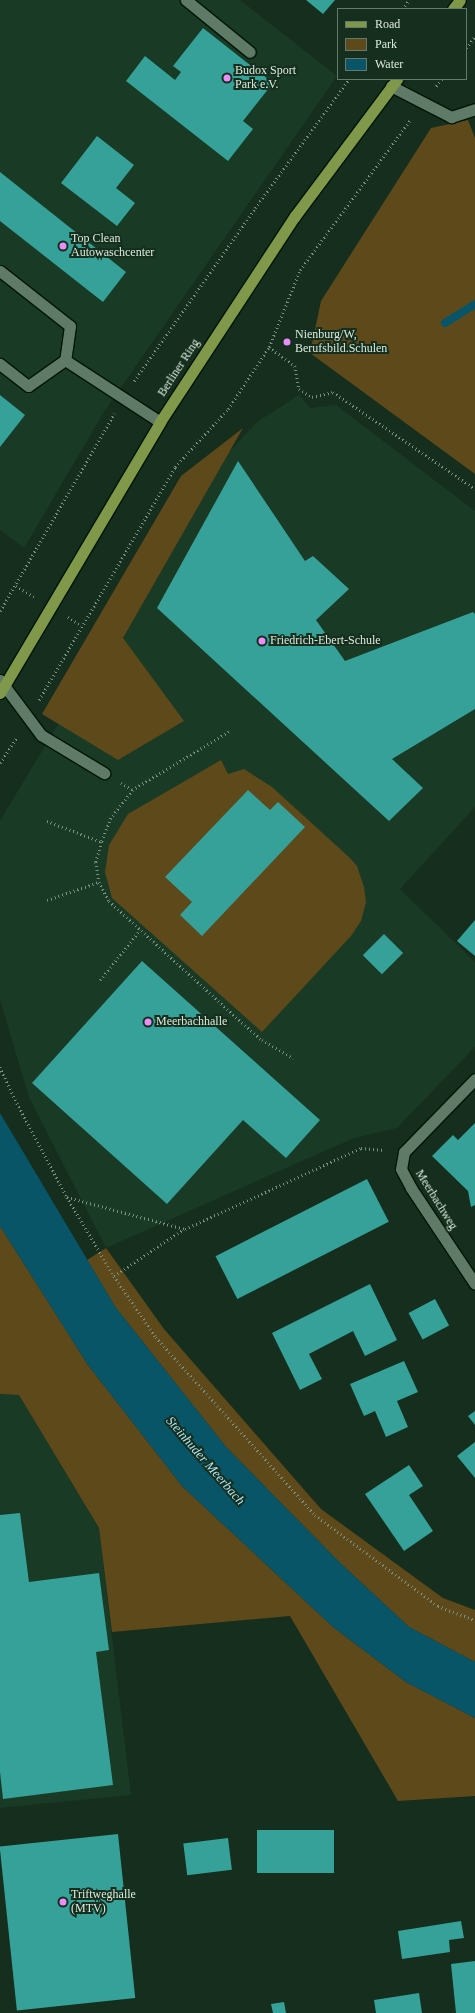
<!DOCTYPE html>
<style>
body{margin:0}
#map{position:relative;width:475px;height:2013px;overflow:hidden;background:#152e1d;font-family:"Times New Roman",serif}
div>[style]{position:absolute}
.built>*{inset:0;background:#193a24}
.green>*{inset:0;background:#5d4919}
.water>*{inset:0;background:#085567}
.stream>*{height:8px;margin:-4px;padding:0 4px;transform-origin:4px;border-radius:4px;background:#085567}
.building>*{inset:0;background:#35a198;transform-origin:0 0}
.path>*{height:2.5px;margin-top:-1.25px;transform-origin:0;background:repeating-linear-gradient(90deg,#7a8f80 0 1px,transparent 0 4px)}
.roads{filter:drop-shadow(1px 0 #001607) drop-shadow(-1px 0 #001607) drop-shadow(0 1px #001607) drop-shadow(0 -1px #001607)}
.service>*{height:11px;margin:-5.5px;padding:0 5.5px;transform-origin:5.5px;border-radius:5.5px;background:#5f7b67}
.minor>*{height:11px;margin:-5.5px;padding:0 5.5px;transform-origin:5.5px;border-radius:5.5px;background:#5f7b67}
.primary>*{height:11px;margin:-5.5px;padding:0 5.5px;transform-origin:5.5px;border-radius:5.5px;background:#7f9849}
.dots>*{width:11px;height:11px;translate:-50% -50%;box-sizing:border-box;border:2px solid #152e1d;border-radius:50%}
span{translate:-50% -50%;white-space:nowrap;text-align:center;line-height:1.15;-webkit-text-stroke:4px #152e1d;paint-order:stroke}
.poi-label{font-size:12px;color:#dbebdf}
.left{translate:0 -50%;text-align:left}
.street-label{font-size:12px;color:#dbebdf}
.water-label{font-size:13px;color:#aee5f7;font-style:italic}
.legend{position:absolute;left:337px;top:8px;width:130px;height:72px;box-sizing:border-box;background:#152e1d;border:1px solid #647a6b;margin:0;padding:5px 7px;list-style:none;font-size:12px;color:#dbebdf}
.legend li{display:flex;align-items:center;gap:8px;height:20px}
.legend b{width:20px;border:1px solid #647a6b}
</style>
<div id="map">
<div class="built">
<i style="clip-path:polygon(0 0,240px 0,337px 76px,104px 412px,24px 548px,0 530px)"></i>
<i style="clip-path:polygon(299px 395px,310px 408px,336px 405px,475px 511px,475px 807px,400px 889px,475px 962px,475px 1047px,397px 1128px,354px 1138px,106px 1248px,29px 1097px,0 1000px,0 821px,207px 476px,257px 422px)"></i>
<i style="clip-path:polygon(0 1394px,19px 1395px,99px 1528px,131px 1795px,0 1808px)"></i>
</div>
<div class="green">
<i style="clip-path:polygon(468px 120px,475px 138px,475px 474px,310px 353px,321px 301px,431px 128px)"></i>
<i style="clip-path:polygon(243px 428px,123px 638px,184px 721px,118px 760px,42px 714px,181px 476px)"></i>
<i style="clip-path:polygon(221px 760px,228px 774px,244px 769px,272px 787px,350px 858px,357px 866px,364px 887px,366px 902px,361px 921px,351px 936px,262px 1032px,112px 898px,105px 872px,109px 845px,128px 814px)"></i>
<i style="clip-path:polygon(0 1226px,88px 1365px,182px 1486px,333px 1627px,406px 1682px,475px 1718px,475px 1796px,398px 1801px,290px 1616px,112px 1632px,99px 1528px,19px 1395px,0 1394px)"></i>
<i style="clip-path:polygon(106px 1248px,164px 1329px,321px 1509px,443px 1598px,475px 1610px,475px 1662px,409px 1627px,339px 1562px,226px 1447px,116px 1308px,87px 1260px)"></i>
</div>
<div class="water">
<i style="clip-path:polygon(0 1113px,116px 1308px,226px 1447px,339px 1562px,409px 1627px,475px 1662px,475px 1718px,406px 1682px,333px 1627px,182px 1486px,88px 1365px,0 1226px)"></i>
</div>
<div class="stream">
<i style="left:445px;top:323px;width:36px;rotate:-32deg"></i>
</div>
<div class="building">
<i style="clip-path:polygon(306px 0,335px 0,323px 14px)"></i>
<i style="clip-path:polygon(203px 28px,273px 83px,243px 121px,253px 129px,228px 161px,126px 81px,145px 56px,175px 80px,181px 72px,173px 66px)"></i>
<i style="clip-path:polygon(97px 136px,134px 165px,116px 188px,135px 203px,117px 226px,61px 183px)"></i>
<i style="clip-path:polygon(0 172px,126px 272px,103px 302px,0 221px)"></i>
<i style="clip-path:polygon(0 395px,25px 415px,0 447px)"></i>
<i style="clip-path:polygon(238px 461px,305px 561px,313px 556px,349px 589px,316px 620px,345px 661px,473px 612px,475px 614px,475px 709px,392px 759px,423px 788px,389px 821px,157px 608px)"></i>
<i style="clip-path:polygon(248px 790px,270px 810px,278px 802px,305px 827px,202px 936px,180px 915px,192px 902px,165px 877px)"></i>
<i style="clip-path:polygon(475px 920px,475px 956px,457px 941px)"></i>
<i style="left:384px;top:934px;width:27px;height:30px;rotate:45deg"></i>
<i style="clip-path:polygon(142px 961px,320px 1120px,286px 1158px,243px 1120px,167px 1204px,32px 1083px)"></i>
<i style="clip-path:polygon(475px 1123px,475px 1205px,471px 1207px,468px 1191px,432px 1156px,453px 1135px,458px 1140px)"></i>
<i style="left:367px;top:1179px;width:48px;height:170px;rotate:63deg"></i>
<i style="clip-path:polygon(370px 1284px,397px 1340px,365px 1356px,353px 1331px,309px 1354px,322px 1379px,300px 1390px,272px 1333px)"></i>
<i style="left:435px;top:1299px;width:30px;height:30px;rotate:62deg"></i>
<i style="clip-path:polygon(404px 1361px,418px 1392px,397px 1401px,408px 1427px,386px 1437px,375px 1411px,364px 1416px,350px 1384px)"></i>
<i style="clip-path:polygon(475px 1411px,475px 1425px,468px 1416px)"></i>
<i style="clip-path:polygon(475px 1442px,475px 1478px,457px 1456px)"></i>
<i style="clip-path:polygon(409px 1465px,423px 1486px,409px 1495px,433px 1531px,404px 1551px,365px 1494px)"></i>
<i style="clip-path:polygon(20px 1513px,29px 1582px,99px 1573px,109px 1650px,96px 1652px,113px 1785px,3px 1799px,0 1772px,0 1515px)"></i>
<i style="left:257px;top:1830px;width:77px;height:43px"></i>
<i style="left:118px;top:1834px;width:165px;height:119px;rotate:84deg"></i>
<i style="left:228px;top:1838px;width:32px;height:45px;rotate:83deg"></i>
<i style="clip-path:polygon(461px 1921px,464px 1938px,449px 1940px,450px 1952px,402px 1959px,398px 1931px)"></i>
<i style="clip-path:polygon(475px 1961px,475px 2013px,456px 2013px,451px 1964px)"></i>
<i style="clip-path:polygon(419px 1993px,422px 2013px,376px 2013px,374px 2000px)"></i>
<i style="clip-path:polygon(284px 2002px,286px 2013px,273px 2013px,271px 2004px)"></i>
</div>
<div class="path">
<i style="left:402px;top:9px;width:11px;rotate:-52deg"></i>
<i style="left:466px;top:48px;width:15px;rotate:-53deg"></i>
<i style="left:436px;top:86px;width:9px;rotate:-49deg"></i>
<i style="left:269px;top:347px;width:32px;rotate:36deg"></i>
<i style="left:295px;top:366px;width:23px;rotate:80deg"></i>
<i style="left:299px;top:389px;width:15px;rotate:32deg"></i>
<i style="left:312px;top:397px;width:22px;rotate:-13deg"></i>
<i style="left:333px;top:392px;width:172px;rotate:34.3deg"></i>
<i style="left:134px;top:381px;width:211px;rotate:-55deg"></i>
<i style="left:255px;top:208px;width:160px;rotate:-53.9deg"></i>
<i style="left:16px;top:586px;width:21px;rotate:31deg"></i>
<i style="left:0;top:611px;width:228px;rotate:-59.9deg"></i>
<i style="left:68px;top:617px;width:15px;rotate:32deg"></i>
<i style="left:39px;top:700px;width:270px;rotate:-59.7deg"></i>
<i style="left:175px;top:467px;width:79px;rotate:-47.6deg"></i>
<i style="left:228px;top:409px;width:74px;rotate:-56.5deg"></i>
<i style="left:269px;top:347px;width:83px;rotate:-68.1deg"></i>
<i style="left:300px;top:270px;width:187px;rotate:-53.7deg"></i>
<i style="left:229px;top:732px;width:112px;rotate:148.9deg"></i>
<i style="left:133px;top:790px;width:36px;rotate:128deg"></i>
<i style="left:111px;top:818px;width:26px;rotate:111deg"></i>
<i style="left:102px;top:842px;width:21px;rotate:107deg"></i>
<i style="left:96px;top:862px;width:20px;rotate:81deg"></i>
<i style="left:99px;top:882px;width:21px;rotate:62deg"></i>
<i style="left:109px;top:901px;width:184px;rotate:42.4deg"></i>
<i style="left:245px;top:1025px;width:23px;rotate:41deg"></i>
<i style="left:262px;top:1040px;width:36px;rotate:30deg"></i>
<i style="left:0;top:763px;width:31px;rotate:-57deg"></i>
<i style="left:121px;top:783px;width:14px;rotate:30deg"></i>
<i style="left:47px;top:821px;width:59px;rotate:20.9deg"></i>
<i style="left:47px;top:900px;width:55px;rotate:-19.1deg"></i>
<i style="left:100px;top:980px;width:64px;rotate:-51.3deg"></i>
<i style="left:0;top:1067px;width:40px;rotate:65deg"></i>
<i style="left:17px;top:1103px;width:106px;rotate:62deg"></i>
<i style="left:67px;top:1197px;width:92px;rotate:59.3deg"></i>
<i style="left:114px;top:1276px;width:74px;rotate:55.5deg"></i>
<i style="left:156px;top:1337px;width:239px;rotate:48.2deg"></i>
<i style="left:315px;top:1515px;width:153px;rotate:36.5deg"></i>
<i style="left:438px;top:1606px;width:40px;rotate:21deg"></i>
<i style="left:67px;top:1197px;width:122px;rotate:15.2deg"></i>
<i style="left:185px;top:1229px;width:194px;rotate:-24.7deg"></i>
<i style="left:361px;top:1148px;width:23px;rotate:5deg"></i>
<i style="left:114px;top:1276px;width:84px;rotate:-33.9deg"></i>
</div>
<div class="roads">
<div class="service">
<i style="left:186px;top:0;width:82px;rotate:39.1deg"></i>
<i style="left:0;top:271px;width:89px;rotate:38.2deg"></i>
<i style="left:70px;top:326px;width:34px;rotate:98deg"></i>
<i style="left:65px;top:360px;width:45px;rotate:144.9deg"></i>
<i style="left:28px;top:386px;width:36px;rotate:-142deg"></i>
<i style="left:65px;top:360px;width:113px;rotate:33.1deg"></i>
</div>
<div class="minor">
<i style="left:391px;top:86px;width:68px;rotate:27.3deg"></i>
<i style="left:451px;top:117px;width:25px;rotate:-18deg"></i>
<i style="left:0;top:680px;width:69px;rotate:53.3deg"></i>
<i style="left:41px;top:735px;width:74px;rotate:31.1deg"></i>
<i style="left:475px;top:1079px;width:102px;rotate:134.2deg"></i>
<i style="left:404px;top:1152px;width:17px;rotate:100deg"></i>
<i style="left:401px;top:1169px;width:21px;rotate:62deg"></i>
<i style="left:411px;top:1188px;width:115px;rotate:56.3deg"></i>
</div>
<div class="primary">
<i style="left:453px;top:9px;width:11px;rotate:-52deg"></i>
<i style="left:0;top:693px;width:315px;rotate:-59.4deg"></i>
<i style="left:160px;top:422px;width:246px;rotate:-56.8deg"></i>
<i style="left:295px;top:216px;width:171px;rotate:-53.3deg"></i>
</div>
</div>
<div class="dots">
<i style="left:227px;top:78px;background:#ea8dfd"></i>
<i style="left:63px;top:246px;background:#ea8dfd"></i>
<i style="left:287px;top:342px;background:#ea8dfd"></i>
<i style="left:262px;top:641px;background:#ea8dfd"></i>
<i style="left:148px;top:1022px;background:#ea8dfd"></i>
<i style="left:63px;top:1902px;background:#ea8dfd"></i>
</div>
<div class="poi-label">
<span class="left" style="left:235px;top:78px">Budox Sport<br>Park e.V.</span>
<span class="left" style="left:71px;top:246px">Top Clean<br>Autowaschcenter</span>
<span class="left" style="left:295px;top:342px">Nienburg/W,<br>Berufsbild.Schulen</span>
<span class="left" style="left:270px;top:641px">Friedrich-Ebert-Schule</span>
<span class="left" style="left:156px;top:1022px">Meerbachhalle</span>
<span class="left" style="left:71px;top:1902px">Triftweghalle<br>(MTV)</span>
</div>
<div class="street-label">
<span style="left:179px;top:368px;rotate:-57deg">Berliner Ring</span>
<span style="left:436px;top:1200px;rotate:58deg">Meerbachweg</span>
</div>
<div class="water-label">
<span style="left:205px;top:1461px;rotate:49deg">Steinhuder Meerbach</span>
</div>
<ul class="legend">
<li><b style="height:5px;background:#7f9849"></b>Road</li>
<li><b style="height:11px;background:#5d4919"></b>Park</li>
<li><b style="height:11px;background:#085567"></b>Water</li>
</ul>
</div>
